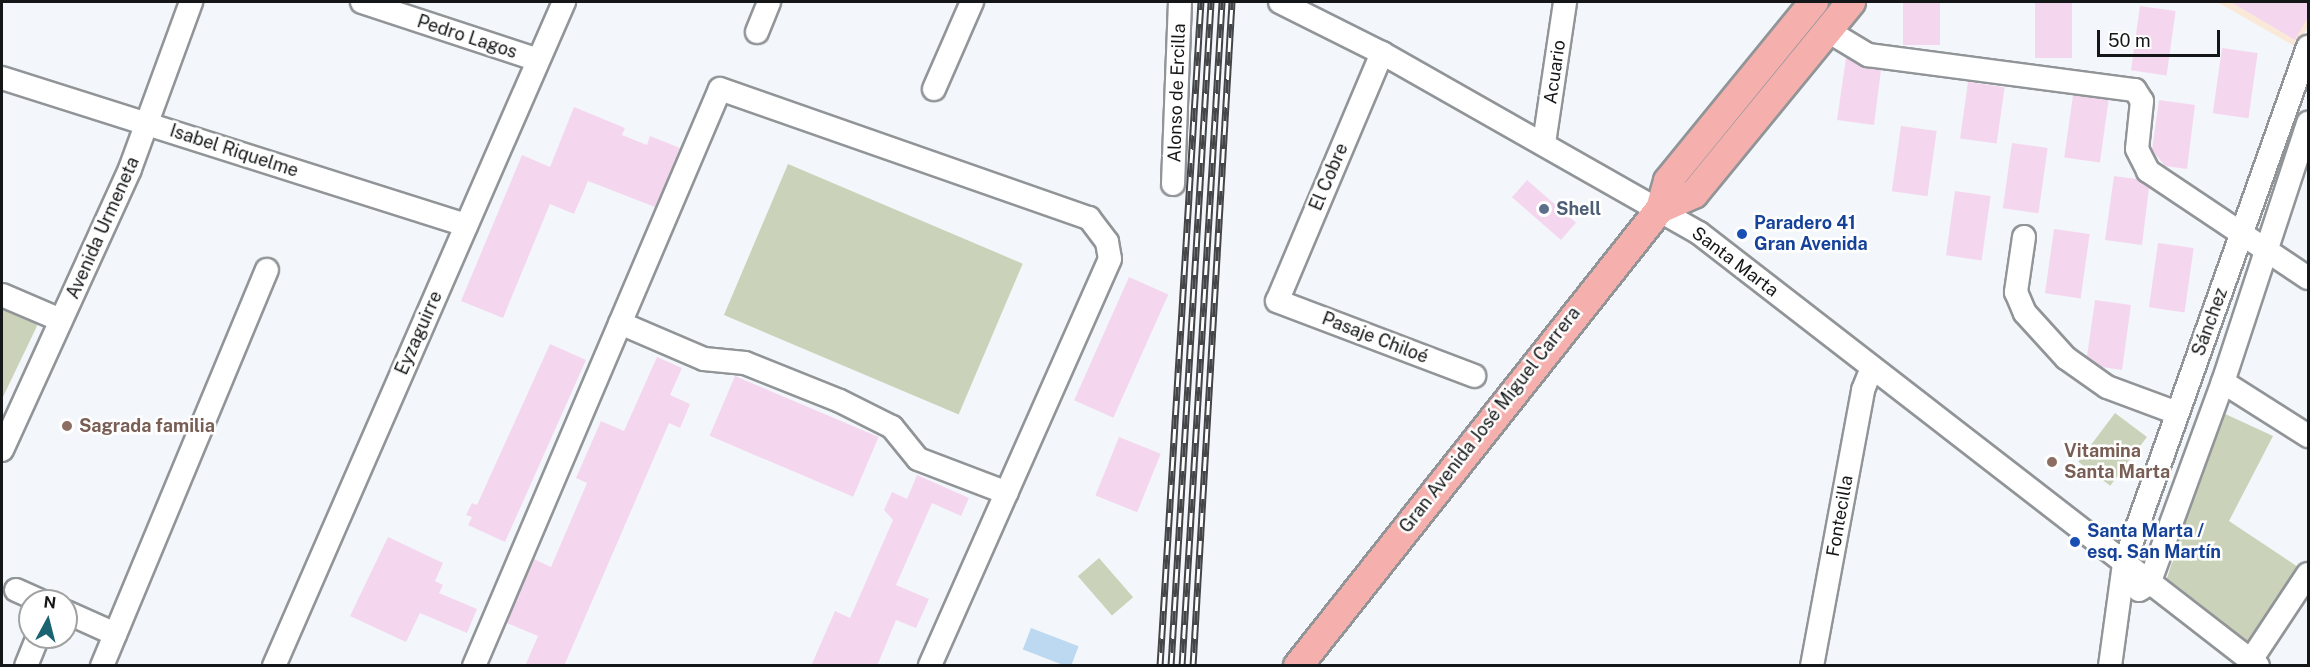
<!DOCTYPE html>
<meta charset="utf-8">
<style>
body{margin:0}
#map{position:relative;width:2310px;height:667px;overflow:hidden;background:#f3f7fb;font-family:"Public Sans",sans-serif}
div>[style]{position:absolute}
.industrial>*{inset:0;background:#fae9d8}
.green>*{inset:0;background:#cad3b9;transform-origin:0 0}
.water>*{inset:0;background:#bdd8f1;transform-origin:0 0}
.building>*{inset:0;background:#f4d7ee;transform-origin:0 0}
.roads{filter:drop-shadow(2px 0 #919598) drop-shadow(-2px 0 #919598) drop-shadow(0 2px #919598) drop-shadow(0 -2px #919598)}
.minor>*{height:22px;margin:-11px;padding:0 11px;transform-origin:11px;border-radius:11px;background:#fff}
.major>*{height:28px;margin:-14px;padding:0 14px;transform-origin:14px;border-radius:14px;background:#f5b0ae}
.rail>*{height:7px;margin-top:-3.5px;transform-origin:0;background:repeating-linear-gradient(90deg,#fff 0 14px,#434547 0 28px);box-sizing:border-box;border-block:2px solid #434547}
.dots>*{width:16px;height:16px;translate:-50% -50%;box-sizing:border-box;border:3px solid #fff;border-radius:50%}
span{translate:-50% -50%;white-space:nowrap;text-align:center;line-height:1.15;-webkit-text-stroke:5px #fff;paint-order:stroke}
.street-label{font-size:18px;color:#151617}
.service-label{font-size:18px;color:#4e5e75;font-weight:700}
.left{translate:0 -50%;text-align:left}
.transit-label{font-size:18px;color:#164399;font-weight:700}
.education-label{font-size:18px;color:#785e54;font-weight:700}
.frame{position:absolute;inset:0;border:3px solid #151617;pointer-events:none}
.north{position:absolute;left:18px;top:589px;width:60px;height:60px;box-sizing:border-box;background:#fff;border:2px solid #a1a2a2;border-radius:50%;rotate:7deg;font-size:16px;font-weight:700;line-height:24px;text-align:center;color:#151617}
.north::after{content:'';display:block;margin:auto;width:21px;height:27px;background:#1a6371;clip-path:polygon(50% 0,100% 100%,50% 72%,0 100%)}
.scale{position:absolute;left:2097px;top:30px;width:123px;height:27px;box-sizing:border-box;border:3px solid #151617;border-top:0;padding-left:8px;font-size:18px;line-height:21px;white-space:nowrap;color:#151617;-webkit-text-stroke:4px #fff;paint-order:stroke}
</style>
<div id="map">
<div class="industrial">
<i style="clip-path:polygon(2217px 2px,2308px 2px,2308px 27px,2296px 47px)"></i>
</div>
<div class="green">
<i style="left:788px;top:164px;width:255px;height:164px;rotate:23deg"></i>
<i style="clip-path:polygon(2px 303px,35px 319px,37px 326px,2px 399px)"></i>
<i style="clip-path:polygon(2221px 412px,2273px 436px,2229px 521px,2298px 567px,2250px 643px,2167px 578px)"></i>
<i style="left:2115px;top:413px;width:40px;height:61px;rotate:37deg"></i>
<i style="left:1099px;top:558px;width:52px;height:28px;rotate:49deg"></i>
</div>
<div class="water">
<i style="left:1031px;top:628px;width:51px;height:23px;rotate:21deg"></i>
</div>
<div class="building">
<i style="left:1903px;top:2px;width:37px;height:43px"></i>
<i style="left:2035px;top:2px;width:37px;height:56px"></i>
<i style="clip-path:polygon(2231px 2px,2308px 2px,2308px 17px,2295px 40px)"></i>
<i style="left:2140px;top:6px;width:36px;height:65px;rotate:8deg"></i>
<i style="left:2222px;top:48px;width:36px;height:66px;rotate:8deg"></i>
<i style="clip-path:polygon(1846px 58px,1881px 70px,1874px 125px,1837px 120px)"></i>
<i style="left:1968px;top:82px;width:37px;height:57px;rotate:8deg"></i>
<i style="left:2073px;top:95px;width:36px;height:63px;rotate:8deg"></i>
<i style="clip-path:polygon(2159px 100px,2195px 105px,2187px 169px,2165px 166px,2152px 150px)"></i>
<i style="clip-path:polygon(574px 107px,625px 128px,622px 135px,647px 145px,650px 136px,680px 148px,655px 207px,588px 181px,574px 214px,550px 204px,503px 318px,461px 301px,522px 155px,550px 167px)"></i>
<i style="left:1901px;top:126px;width:36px;height:66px;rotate:8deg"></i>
<i style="left:2012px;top:143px;width:36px;height:66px;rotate:8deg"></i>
<i style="clip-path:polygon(2114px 176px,2137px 179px,2149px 188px,2142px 245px,2105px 240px)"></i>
<i style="left:1527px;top:180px;width:65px;height:23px;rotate:41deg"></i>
<i style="left:1955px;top:191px;width:36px;height:65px;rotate:8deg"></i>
<i style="left:2054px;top:229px;width:36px;height:65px;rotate:8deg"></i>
<i style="left:2158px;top:243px;width:36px;height:65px;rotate:8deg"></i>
<i style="left:1129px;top:277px;width:43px;height:135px;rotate:24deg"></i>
<i style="clip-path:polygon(2095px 300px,2131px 305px,2122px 370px,2102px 367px,2087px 356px)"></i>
<i style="clip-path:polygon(550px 344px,586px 360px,505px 542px,468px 525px,472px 517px,466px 515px,472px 503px,477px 505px)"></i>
<i style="clip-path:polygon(657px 357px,682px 368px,670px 395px,690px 404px,686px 414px,680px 428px,669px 423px,564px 666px,525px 666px,538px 636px,507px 623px,534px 559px,551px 567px,587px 483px,576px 478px,601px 421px,624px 431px)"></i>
<i style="left:735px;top:376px;width:156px;height:65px;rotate:23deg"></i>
<i style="left:1119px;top:437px;width:45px;height:63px;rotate:22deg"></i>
<i style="clip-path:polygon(917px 475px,969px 498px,961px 516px,932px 503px,896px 585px,929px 599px,916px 628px,896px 620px,877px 666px,811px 666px,835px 611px,850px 618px,893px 520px,884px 510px,892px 492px,907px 499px)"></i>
<i style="clip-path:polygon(388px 537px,443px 563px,435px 581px,443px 585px,439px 593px,477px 609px,467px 633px,420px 613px,406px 642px,350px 616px)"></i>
</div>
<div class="roads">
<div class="minor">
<i style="left:362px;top:2px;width:185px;rotate:18.2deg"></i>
<i style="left:1280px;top:2px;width:114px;rotate:26.6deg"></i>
<i style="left:1382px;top:53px;width:365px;rotate:29.6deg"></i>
<i style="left:1699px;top:233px;width:707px;rotate:37.76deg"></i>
<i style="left:1828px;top:31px;width:47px;rotate:31deg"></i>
<i style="left:1868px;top:55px;width:269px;rotate:7.5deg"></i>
<i style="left:2135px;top:90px;width:13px;rotate:58deg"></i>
<i style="left:2142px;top:101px;width:48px;rotate:95.9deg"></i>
<i style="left:2137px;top:149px;width:25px;rotate:63deg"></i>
<i style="left:2148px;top:171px;width:192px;rotate:33.8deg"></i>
<i style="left:757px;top:32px;width:32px;rotate:-68deg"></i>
<i style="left:1382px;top:53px;width:269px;rotate:112.9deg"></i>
<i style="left:1277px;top:301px;width:211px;rotate:20.8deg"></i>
<i style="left:2px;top:78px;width:487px;rotate:17.6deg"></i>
<i style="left:934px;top:89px;width:95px;rotate:-66.4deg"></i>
<i style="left:1544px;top:143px;width:143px;rotate:-81.5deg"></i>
<i style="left:1173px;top:184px;width:182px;rotate:-87.8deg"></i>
<i style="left:2024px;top:237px;width:56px;rotate:98.3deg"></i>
<i style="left:2016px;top:292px;width:23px;rotate:67deg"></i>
<i style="left:2025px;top:313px;width:61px;rotate:47.7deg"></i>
<i style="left:2066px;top:358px;width:50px;rotate:35.3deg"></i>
<i style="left:2107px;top:387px;width:75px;rotate:20.4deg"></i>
<i style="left:2px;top:295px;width:64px;rotate:23deg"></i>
<i style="left:620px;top:323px;width:91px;rotate:23.2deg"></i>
<i style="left:704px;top:359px;width:41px;rotate:5.6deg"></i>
<i style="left:745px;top:363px;width:102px;rotate:21.8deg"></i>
<i style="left:840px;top:401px;width:58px;rotate:26.6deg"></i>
<i style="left:892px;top:427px;width:41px;rotate:50.9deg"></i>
<i style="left:918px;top:459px;width:95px;rotate:20.9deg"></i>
<i style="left:2223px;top:382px;width:101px;rotate:32.4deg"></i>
<i style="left:2px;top:450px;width:309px;rotate:-65.5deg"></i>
<i style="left:130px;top:169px;width:178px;rotate:-69.9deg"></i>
<i style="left:16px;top:590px;width:27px;rotate:24deg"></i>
<i style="left:2139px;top:590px;width:12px;rotate:-31deg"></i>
<i style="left:2149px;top:584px;width:215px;rotate:-69.9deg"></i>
<i style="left:2223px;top:382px;width:273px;rotate:-71.8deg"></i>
<i style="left:66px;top:612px;width:54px;rotate:24.2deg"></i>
<i style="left:2251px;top:660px;width:103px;rotate:-56.5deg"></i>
<i style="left:26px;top:666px;width:31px;rotate:-68deg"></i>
<i style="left:102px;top:666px;width:429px;rotate:-67.4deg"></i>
<i style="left:274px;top:666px;width:725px;rotate:-66.41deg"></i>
<i style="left:474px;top:666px;width:627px;rotate:-66.91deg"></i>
<i style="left:720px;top:89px;width:391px;rotate:19.3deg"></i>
<i style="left:1089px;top:218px;width:30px;rotate:53deg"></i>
<i style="left:1107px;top:242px;width:17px;rotate:80deg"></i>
<i style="left:1110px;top:259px;width:445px;rotate:113.9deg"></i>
<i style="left:1812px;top:666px;width:281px;rotate:-79.5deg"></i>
<i style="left:1863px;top:390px;width:24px;rotate:-68deg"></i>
<i style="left:2110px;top:666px;width:103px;rotate:-82.2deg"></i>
<i style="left:2124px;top:564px;width:549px;rotate:-70.41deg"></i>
</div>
<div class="major">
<i style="left:1660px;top:209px;width:29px;rotate:-74deg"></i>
<i style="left:1668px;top:181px;width:231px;rotate:-50.8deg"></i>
<i style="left:1298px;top:666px;width:583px;rotate:-51.62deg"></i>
<i style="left:1660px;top:209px;width:37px;rotate:-24deg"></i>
<i style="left:1694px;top:194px;width:248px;rotate:-50.7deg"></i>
</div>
</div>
<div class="rail">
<i style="left:1160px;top:666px;width:665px;rotate:-86.47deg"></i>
<i style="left:1171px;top:666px;width:665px;rotate:-86.55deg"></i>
<i style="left:1182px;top:666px;width:665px;rotate:-86.55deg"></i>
<i style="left:1193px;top:666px;width:665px;rotate:-86.64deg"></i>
</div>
<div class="dots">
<i style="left:1544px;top:209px;background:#5c6f8a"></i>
<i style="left:1742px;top:234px;background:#1a4fb4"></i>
<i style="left:67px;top:426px;background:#8d6e63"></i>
<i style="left:2052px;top:462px;background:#8d6e63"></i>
<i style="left:2075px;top:542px;background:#1a4fb4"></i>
</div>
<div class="street-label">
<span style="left:467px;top:37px;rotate:18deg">Pedro Lagos</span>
<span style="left:1555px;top:72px;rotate:-82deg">Acuario</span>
<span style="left:1177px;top:93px;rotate:-88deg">Alonso de Ercilla</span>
<span style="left:234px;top:151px;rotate:18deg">Isabel Riquelme</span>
<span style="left:1329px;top:177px;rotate:-67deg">El Cobre</span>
<span style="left:103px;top:228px;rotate:-66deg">Avenida Urmeneta</span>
<span style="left:1735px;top:262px;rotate:37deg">Santa Marta</span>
<span style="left:2210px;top:322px;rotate:-70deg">Sánchez</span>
<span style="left:419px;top:333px;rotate:-66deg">Eyzaguirre</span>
<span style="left:1375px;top:338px;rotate:21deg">Pasaje Chiloé</span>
<span style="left:1490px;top:420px;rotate:-52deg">Gran Avenida José Miguel Carrera</span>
<span style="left:1840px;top:516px;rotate:-80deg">Fontecilla</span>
</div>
<div class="service-label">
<span class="left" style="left:1556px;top:209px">Shell</span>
</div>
<div class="transit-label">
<span class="left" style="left:1754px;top:234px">Paradero 41<br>Gran Avenida</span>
<span class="left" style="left:2087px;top:542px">Santa Marta /<br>esq. San Martín</span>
</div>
<div class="education-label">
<span class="left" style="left:79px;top:426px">Sagrada familia</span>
<span class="left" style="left:2064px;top:462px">Vitamina<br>Santa Marta</span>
</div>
<div class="frame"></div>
<div class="north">N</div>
<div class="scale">50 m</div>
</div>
